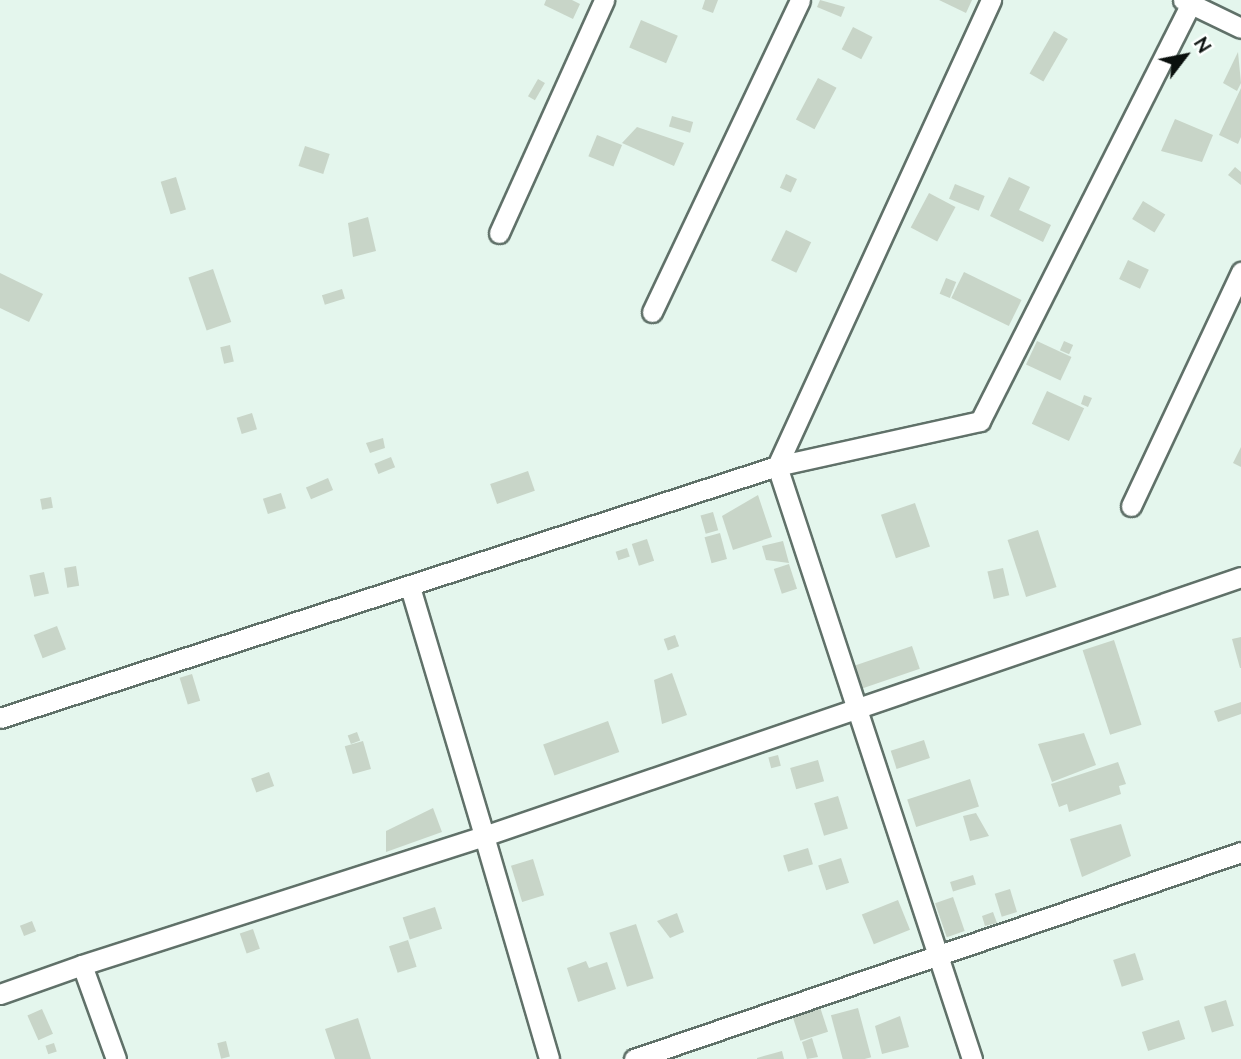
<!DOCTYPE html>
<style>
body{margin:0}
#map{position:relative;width:1241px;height:1059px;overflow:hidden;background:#e4f6ed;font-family:Mulish,sans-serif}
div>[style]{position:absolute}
.building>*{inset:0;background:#c8d5c8;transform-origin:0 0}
.roads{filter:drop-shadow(2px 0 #607169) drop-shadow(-2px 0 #607169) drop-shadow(0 2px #607169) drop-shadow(0 -2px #607169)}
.street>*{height:19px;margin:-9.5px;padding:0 9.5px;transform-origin:9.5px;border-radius:9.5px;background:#fff}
span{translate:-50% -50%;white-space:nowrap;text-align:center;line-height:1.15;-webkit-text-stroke:5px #fbfffd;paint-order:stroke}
.north{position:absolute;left:1150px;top:21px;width:70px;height:70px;-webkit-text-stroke:5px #fbfffd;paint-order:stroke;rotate:58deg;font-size:19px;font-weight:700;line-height:28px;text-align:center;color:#0a100d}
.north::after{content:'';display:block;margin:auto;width:24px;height:32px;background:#0a100d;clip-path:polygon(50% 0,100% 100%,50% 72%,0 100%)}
</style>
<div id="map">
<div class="building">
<i style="clip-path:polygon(546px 0,572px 0,580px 4px,573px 19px,544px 5px)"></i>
<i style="clip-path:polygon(705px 0,718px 0,713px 13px,702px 9px)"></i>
<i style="clip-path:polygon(820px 0,845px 7px,841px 17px,817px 7px)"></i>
<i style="clip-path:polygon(939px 0,972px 0,966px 13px)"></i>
<i style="left:641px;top:20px;width:40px;height:30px;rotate:23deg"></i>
<i style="left:853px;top:27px;width:22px;height:25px;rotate:27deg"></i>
<i style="left:1054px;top:31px;width:16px;height:49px;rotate:30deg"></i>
<i style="clip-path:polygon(1238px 52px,1241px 83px,1237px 91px,1223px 83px)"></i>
<i style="left:818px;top:78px;width:21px;height:47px;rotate:28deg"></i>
<i style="left:538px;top:79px;width:8px;height:20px;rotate:30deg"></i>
<i style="clip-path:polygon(1241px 88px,1241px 137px,1238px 144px,1219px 135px)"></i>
<i style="left:672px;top:116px;width:22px;height:11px;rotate:16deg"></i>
<i style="clip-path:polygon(1175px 119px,1213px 135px,1202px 162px,1161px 151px)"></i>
<i style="clip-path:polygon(637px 127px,684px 143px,674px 166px,622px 143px)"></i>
<i style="left:597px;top:135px;width:27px;height:23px;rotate:22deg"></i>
<i style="left:305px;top:146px;width:26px;height:21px;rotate:18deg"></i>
<i style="clip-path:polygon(1235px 167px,1241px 172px,1241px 185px,1228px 175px)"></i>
<i style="left:786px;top:174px;width:12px;height:15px;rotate:24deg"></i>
<i style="left:176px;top:177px;width:34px;height:16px;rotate:73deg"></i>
<i style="clip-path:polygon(1009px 177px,1030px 187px,1019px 210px,1051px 225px,1043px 242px,990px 216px)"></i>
<i style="left:955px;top:184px;width:32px;height:16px;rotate:22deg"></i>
<i style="left:929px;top:193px;width:30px;height:39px;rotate:28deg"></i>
<i style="left:1143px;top:201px;width:26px;height:21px;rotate:31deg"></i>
<i style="clip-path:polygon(368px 217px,376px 251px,353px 257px,348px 223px)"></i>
<i style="left:786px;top:230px;width:28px;height:34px;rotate:26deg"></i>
<i style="left:1128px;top:260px;width:23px;height:21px;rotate:25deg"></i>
<i style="left:213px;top:269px;width:56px;height:26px;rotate:71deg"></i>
<i style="left:964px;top:272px;width:64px;height:29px;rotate:26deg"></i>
<i style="clip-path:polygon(0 273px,43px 294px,29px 322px,0 308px)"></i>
<i style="left:946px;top:278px;width:11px;height:17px;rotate:22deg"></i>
<i style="left:342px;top:289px;width:10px;height:21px;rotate:73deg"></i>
<i style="left:1037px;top:341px;width:38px;height:26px;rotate:25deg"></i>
<i style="left:1064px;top:341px;width:10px;height:10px;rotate:24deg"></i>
<i style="left:230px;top:345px;width:17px;height:10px;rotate:77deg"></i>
<i style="left:1047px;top:391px;width:41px;height:36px;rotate:25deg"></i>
<i style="clip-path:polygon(1084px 395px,1092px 398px,1088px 407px,1081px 404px)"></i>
<i style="left:252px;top:413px;width:17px;height:16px;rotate:73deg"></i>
<i style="clip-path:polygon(383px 438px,385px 448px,370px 453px,366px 443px)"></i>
<i style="clip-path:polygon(1241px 447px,1241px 467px,1233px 463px)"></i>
<i style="left:391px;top:457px;width:11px;height:18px;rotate:68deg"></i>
<i style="left:528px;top:471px;width:21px;height:40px;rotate:71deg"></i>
<i style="left:328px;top:478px;width:13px;height:24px;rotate:67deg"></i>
<i style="left:281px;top:493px;width:16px;height:19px;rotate:72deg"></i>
<i style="clip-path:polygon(758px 495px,772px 537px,733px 550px,722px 516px)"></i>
<i style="left:51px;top:497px;width:11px;height:11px;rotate:80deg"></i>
<i style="left:915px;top:503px;width:46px;height:36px;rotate:71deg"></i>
<i style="left:713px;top:512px;width:19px;height:13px;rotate:74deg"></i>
<i style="left:1038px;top:530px;width:60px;height:32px;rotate:72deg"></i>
<i style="left:720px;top:533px;width:27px;height:16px;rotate:75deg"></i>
<i style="left:647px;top:539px;width:23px;height:16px;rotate:72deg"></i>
<i style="clip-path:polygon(783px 541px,789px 563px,766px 560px,762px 546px)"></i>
<i style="left:627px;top:548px;width:9px;height:12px;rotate:72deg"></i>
<i style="left:789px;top:564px;width:26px;height:16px;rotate:72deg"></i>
<i style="left:76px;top:566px;width:20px;height:12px;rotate:81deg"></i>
<i style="left:1003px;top:568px;width:28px;height:16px;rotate:77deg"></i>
<i style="left:44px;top:572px;width:22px;height:15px;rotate:77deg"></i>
<i style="left:57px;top:626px;width:25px;height:25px;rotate:69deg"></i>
<i style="left:675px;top:635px;width:12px;height:12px;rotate:70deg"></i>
<i style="clip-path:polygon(1241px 637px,1241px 668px,1240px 668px,1232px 639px)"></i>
<i style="left:1114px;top:640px;width:89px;height:33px;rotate:72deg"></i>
<i style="left:912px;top:646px;width:24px;height:61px;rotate:71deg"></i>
<i style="clip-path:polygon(672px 673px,687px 715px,662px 724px,654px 680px)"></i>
<i style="left:192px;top:674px;width:28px;height:13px;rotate:73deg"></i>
<i style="clip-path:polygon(1241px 702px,1241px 714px,1218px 722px,1214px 711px)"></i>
<i style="left:608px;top:721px;width:33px;height:69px;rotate:70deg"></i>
<i style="left:357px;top:732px;width:9px;height:10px;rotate:69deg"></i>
<i style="clip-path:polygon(1084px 733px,1096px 765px,1052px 782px,1038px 744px)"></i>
<i style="left:924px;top:740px;width:19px;height:35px;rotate:72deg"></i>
<i style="left:363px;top:741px;width:29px;height:19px;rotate:74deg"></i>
<i style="left:778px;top:755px;width:11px;height:10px;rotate:75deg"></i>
<i style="left:818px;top:760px;width:22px;height:29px;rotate:74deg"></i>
<i style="clip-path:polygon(1118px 762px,1126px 784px,1119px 786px,1121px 794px,1069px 812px,1067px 804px,1059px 807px,1051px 784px)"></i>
<i style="left:269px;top:772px;width:15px;height:19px;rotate:70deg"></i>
<i style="left:970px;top:779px;width:29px;height:66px;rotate:72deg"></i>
<i style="left:838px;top:796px;width:34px;height:25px;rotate:73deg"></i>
<i style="clip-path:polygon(433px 808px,442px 832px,386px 852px,386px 831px)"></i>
<i style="clip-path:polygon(976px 813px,989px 836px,970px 841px,963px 816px)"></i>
<i style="clip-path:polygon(1121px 824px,1131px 856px,1082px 877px,1070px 839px)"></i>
<i style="left:808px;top:848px;width:17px;height:26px;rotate:73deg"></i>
<i style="left:841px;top:858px;width:26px;height:24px;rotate:72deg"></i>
<i style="left:533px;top:859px;width:38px;height:23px;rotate:73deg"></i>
<i style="left:973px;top:875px;width:10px;height:24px;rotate:73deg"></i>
<i style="left:1010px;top:889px;width:24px;height:16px;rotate:73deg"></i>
<i style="left:953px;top:897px;width:36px;height:19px;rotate:71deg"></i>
<i style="left:898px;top:900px;width:32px;height:39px;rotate:68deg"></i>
<i style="left:435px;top:907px;width:23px;height:34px;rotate:72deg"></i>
<i style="clip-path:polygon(993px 912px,997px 923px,985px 926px,982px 916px)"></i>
<i style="clip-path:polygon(677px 913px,684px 932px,670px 938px,657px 921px)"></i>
<i style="left:32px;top:921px;width:11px;height:13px;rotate:68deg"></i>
<i style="left:636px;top:924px;width:57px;height:28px;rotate:72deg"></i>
<i style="left:253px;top:929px;width:21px;height:14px;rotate:71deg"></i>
<i style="left:408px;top:940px;width:28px;height:20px;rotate:72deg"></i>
<i style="left:1135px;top:953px;width:28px;height:23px;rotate:72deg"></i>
<i style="clip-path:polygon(586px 961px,589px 968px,607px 962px,616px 989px,578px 1002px,567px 968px)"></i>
<i style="left:1226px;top:1000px;width:27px;height:23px;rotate:73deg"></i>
<i style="left:820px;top:1007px;width:26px;height:29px;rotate:72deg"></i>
<i style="left:858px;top:1008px;width:51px;height:28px;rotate:75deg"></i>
<i style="left:42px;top:1009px;width:27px;height:16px;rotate:66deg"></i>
<i style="clip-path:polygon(900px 1016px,909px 1047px,882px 1054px,875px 1026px)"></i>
<i style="clip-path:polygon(358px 1018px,371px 1059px,335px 1059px,325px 1029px)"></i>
<i style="left:1179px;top:1020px;width:20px;height:39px;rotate:72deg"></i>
<i style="clip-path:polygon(812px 1038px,818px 1057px,807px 1059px,802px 1042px)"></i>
<i style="left:226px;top:1041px;width:16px;height:9px;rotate:76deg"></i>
<i style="left:54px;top:1043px;width:9px;height:9px;rotate:72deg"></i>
<i style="clip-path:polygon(782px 1051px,784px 1059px,757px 1059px,757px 1058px)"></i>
</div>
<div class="roads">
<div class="street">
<i style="left:1183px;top:0;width:64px;rotate:25.8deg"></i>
<i style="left:499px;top:233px;width:256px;rotate:-65.7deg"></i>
<i style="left:652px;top:312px;width:345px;rotate:-64.6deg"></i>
<i style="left:1131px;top:506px;width:259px;rotate:-64.8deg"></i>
<i style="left:410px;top:587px;width:260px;rotate:73.4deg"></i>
<i style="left:484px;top:836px;width:800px;rotate:-18.89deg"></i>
<i style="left:0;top:718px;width:817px;rotate:-17.97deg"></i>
<i style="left:777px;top:466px;width:208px;rotate:-12.5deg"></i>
<i style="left:980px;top:421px;width:472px;rotate:-63.2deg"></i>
<i style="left:0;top:994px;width:87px;rotate:-19.5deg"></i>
<i style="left:116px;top:1059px;width:100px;rotate:-109.9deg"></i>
<i style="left:82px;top:965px;width:422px;rotate:-17.8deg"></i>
<i style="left:484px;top:836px;width:232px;rotate:73.7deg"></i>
<i style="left:634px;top:1059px;width:641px;rotate:-18.83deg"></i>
<i style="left:972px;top:1059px;width:624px;rotate:-108.2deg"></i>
<i style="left:777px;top:466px;width:513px;rotate:-65.33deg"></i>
</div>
</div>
<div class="north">N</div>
</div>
